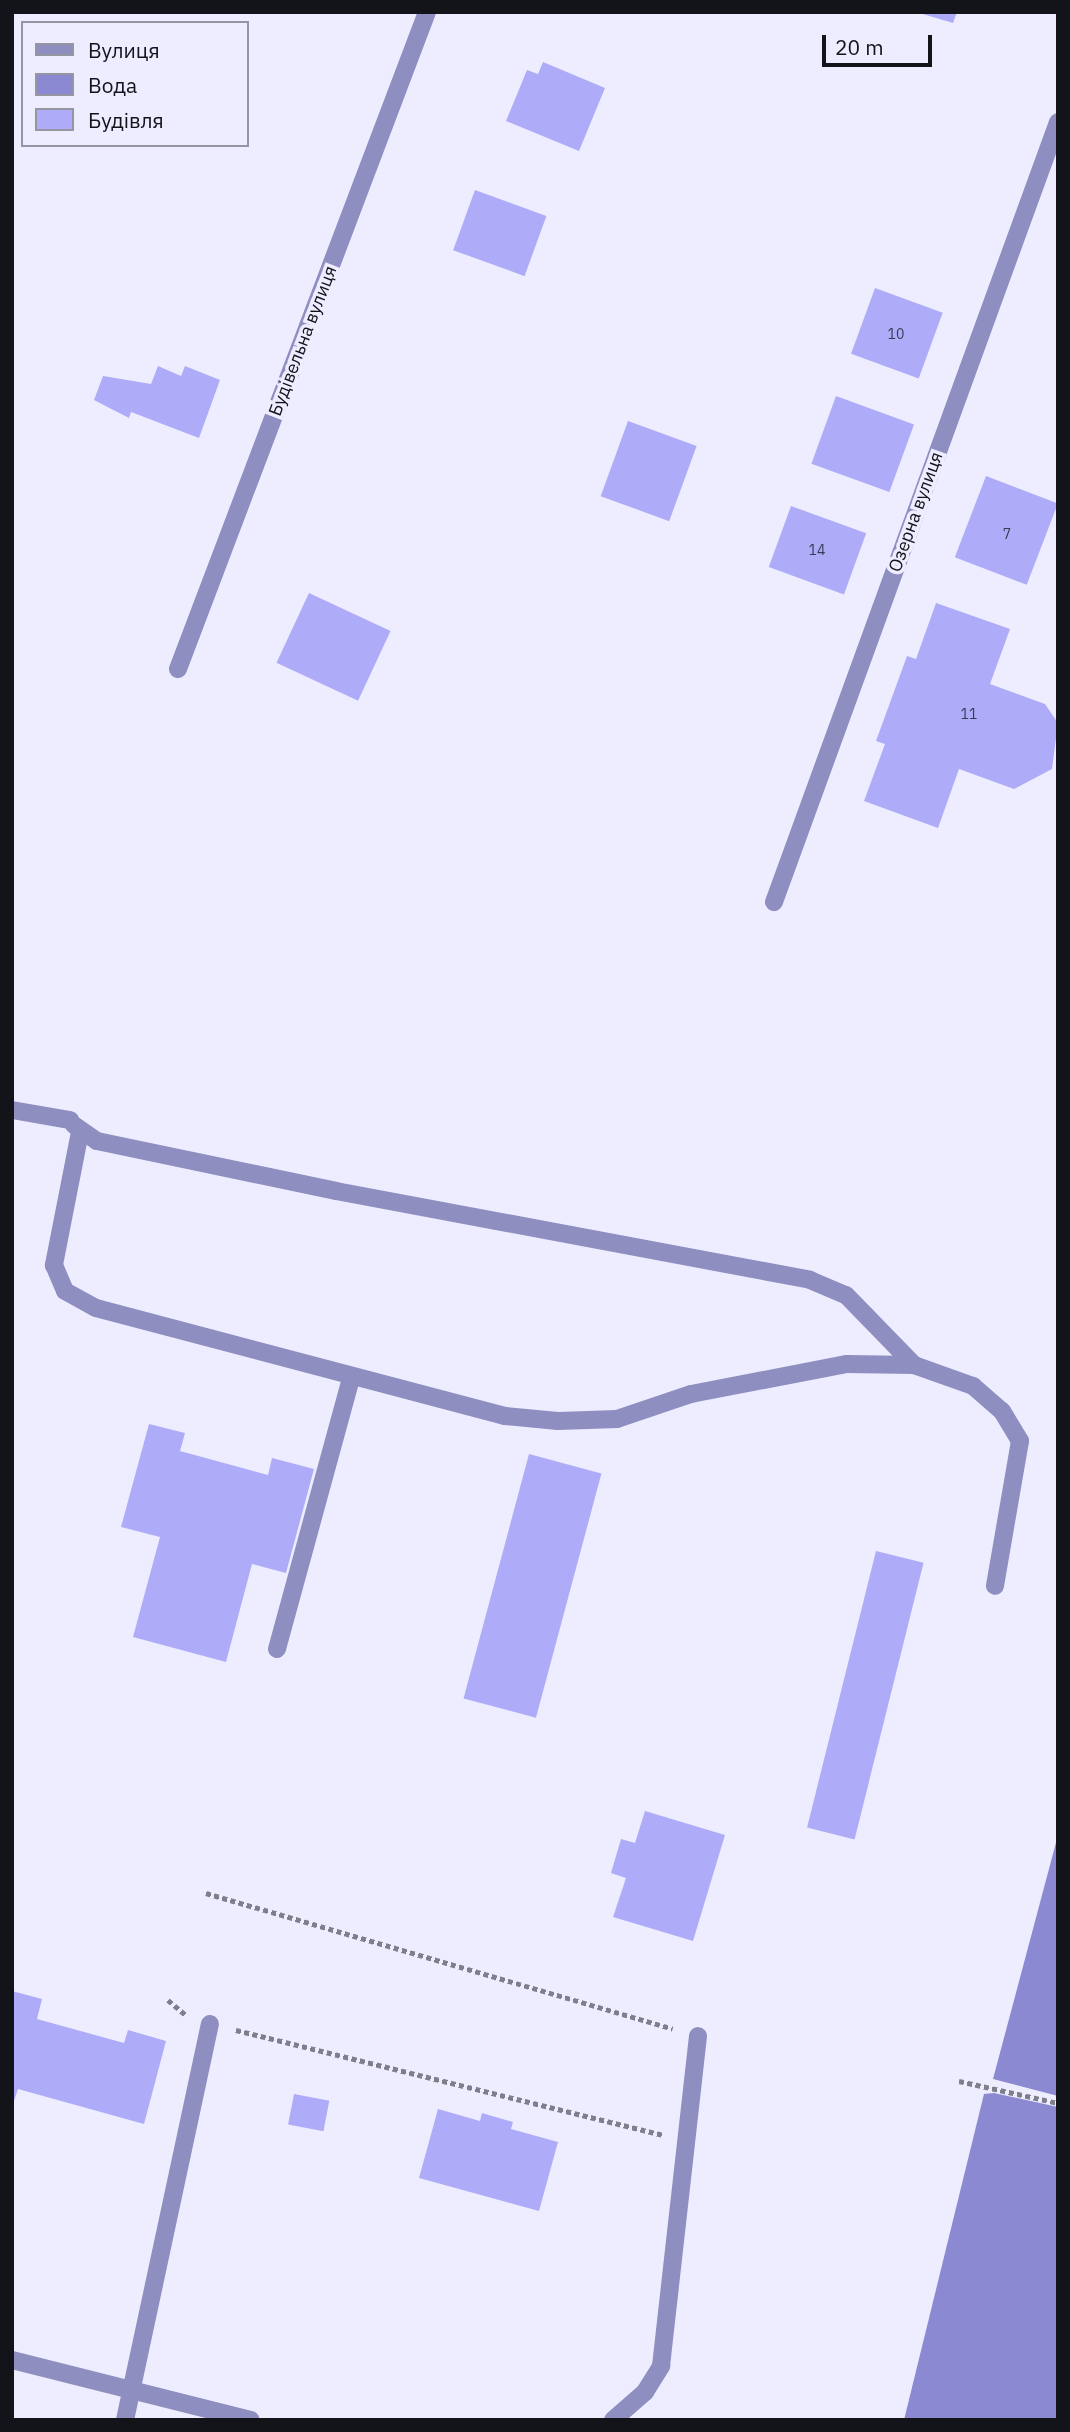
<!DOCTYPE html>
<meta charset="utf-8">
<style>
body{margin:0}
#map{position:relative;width:1070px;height:2432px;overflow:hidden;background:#ededff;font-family:"IBM Plex Sans",sans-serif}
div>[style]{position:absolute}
.water>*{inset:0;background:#8c89d3}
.building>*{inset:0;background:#aeacf8;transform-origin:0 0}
.path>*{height:4.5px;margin-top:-2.25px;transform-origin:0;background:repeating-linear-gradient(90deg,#7f7f8c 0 5px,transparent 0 8.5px)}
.service>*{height:18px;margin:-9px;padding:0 9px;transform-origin:9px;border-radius:9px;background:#8e8ec1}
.minor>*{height:18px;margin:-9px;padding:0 9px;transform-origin:9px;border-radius:9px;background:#8e8ec1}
span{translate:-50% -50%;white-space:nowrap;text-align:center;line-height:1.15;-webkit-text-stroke:7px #ededff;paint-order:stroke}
.number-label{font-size:14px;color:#3a3952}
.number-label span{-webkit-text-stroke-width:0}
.street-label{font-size:18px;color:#13131a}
.frame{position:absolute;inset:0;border:14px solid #13131a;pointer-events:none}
.legend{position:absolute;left:21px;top:21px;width:228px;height:126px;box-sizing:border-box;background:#ededff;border:2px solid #9696a3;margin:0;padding:9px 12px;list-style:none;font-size:21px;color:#13131a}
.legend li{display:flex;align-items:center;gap:14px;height:35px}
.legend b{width:35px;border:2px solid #9696a3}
.scale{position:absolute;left:822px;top:35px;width:110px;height:32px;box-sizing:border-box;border:4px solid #13131a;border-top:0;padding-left:9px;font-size:21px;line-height:24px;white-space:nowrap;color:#13131a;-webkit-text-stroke:5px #ededff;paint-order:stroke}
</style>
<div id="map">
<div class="water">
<i style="clip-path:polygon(1058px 1835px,1058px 2096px,993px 2079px)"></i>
<i style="clip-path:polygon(994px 2093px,1058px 2107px,1058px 2420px,904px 2420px,984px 2094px)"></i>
</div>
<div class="building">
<i style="clip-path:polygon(916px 12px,957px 12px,953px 23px)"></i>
<i style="clip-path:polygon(543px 62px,605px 88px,579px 151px,506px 121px,527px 70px,538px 74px)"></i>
<i style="left:475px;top:190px;width:76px;height:64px;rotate:20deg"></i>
<i style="left:875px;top:288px;width:72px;height:70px;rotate:20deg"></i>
<i style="clip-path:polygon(158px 366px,181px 376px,185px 366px,220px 380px,199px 438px,131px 412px,129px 418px,94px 400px,103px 376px,151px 384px)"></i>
<i style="left:836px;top:396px;width:83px;height:72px;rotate:20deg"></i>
<i style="left:628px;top:421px;width:73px;height:80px;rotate:20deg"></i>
<i style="left:986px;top:476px;width:77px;height:87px;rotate:21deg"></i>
<i style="left:791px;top:506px;width:80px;height:65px;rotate:20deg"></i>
<i style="left:309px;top:593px;width:90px;height:77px;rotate:25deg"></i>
<i style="clip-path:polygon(936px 603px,1010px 629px,990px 684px,1045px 704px,1058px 723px,1052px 769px,1014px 789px,959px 769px,938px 828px,864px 801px,885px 744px,876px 741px,907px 656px,916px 659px)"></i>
<i style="clip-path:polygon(149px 1424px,185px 1433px,180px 1451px,268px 1475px,272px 1458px,314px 1469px,286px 1573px,252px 1564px,226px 1662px,133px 1637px,160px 1537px,121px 1527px)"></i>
<i style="left:529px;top:1454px;width:75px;height:253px;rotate:15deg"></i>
<i style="left:876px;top:1551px;width:49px;height:285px;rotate:14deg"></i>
<i style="clip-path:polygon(645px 1811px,725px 1835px,693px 1941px,613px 1917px,626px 1878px,611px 1873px,621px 1839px,635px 1843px)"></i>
<i style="clip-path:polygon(12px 1991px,42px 1999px,37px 2019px,124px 2043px,128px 2030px,166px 2041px,144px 2124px,18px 2089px,12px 2107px)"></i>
<i style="left:294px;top:2094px;width:36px;height:31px;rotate:11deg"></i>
<i style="clip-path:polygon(438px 2109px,480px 2121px,482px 2113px,513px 2122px,511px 2129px,558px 2142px,539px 2211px,419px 2178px)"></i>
</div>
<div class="path">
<i style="left:206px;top:1893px;width:486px;rotate:16.2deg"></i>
<i style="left:168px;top:2000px;width:25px;rotate:40deg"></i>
<i style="left:236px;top:2030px;width:439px;rotate:13.8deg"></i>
<i style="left:959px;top:2081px;width:101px;rotate:12.5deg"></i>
</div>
<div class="service">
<i style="left:74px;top:1125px;width:28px;rotate:35deg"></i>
<i style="left:97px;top:1141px;width:244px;rotate:11.8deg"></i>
<i style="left:336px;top:1191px;width:482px;rotate:10.6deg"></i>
<i style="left:810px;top:1280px;width:39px;rotate:23deg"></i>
<i style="left:846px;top:1295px;width:98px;rotate:45.8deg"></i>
<i style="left:80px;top:1132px;width:136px;rotate:101.1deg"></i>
<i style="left:54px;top:1265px;width:28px;rotate:67deg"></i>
<i style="left:65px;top:1291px;width:35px;rotate:29deg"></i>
<i style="left:96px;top:1308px;width:423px;rotate:14.8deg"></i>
<i style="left:505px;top:1416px;width:53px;rotate:5.4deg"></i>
<i style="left:558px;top:1421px;width:59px;rotate:-1.9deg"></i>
<i style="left:617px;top:1419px;width:78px;rotate:-18.7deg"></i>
<i style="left:691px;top:1394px;width:159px;rotate:-10.9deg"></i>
<i style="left:847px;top:1364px;width:67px;rotate:0.9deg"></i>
<i style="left:914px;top:1365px;width:63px;rotate:19.6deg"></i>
<i style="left:973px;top:1386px;width:38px;rotate:41deg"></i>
<i style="left:1002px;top:1411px;width:35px;rotate:59deg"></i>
<i style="left:1020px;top:1441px;width:147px;rotate:99.8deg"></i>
<i style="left:277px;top:1649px;width:281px;rotate:-74.7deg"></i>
<i style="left:12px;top:2360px;width:246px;rotate:14.1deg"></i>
<i style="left:125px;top:2420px;width:405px;rotate:-77.9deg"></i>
<i style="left:613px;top:2420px;width:43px;rotate:-41.2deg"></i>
<i style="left:645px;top:2392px;width:31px;rotate:-58deg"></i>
<i style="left:661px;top:2366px;width:332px;rotate:-83.6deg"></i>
</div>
<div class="minor">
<i style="left:178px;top:669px;width:703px;rotate:-69.24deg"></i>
<i style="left:774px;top:902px;width:830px;rotate:-69.99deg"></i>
<i style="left:12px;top:1110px;width:59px;rotate:9.8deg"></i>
</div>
<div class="number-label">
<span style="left:896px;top:334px">10</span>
<span style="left:1007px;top:534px">7</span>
<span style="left:817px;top:550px">14</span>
<span style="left:969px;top:714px">11</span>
</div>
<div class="street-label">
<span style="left:303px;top:341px;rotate:-69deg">Будівельна вулиця</span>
<span style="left:916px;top:512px;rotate:-70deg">Озерна вулиця</span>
</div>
<div class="frame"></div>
<ul class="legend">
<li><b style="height:9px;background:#8e8ec1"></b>Вулиця</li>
<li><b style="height:19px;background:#8c89d3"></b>Вода</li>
<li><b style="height:19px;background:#aeacf8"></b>Будівля</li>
</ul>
<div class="scale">20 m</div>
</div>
